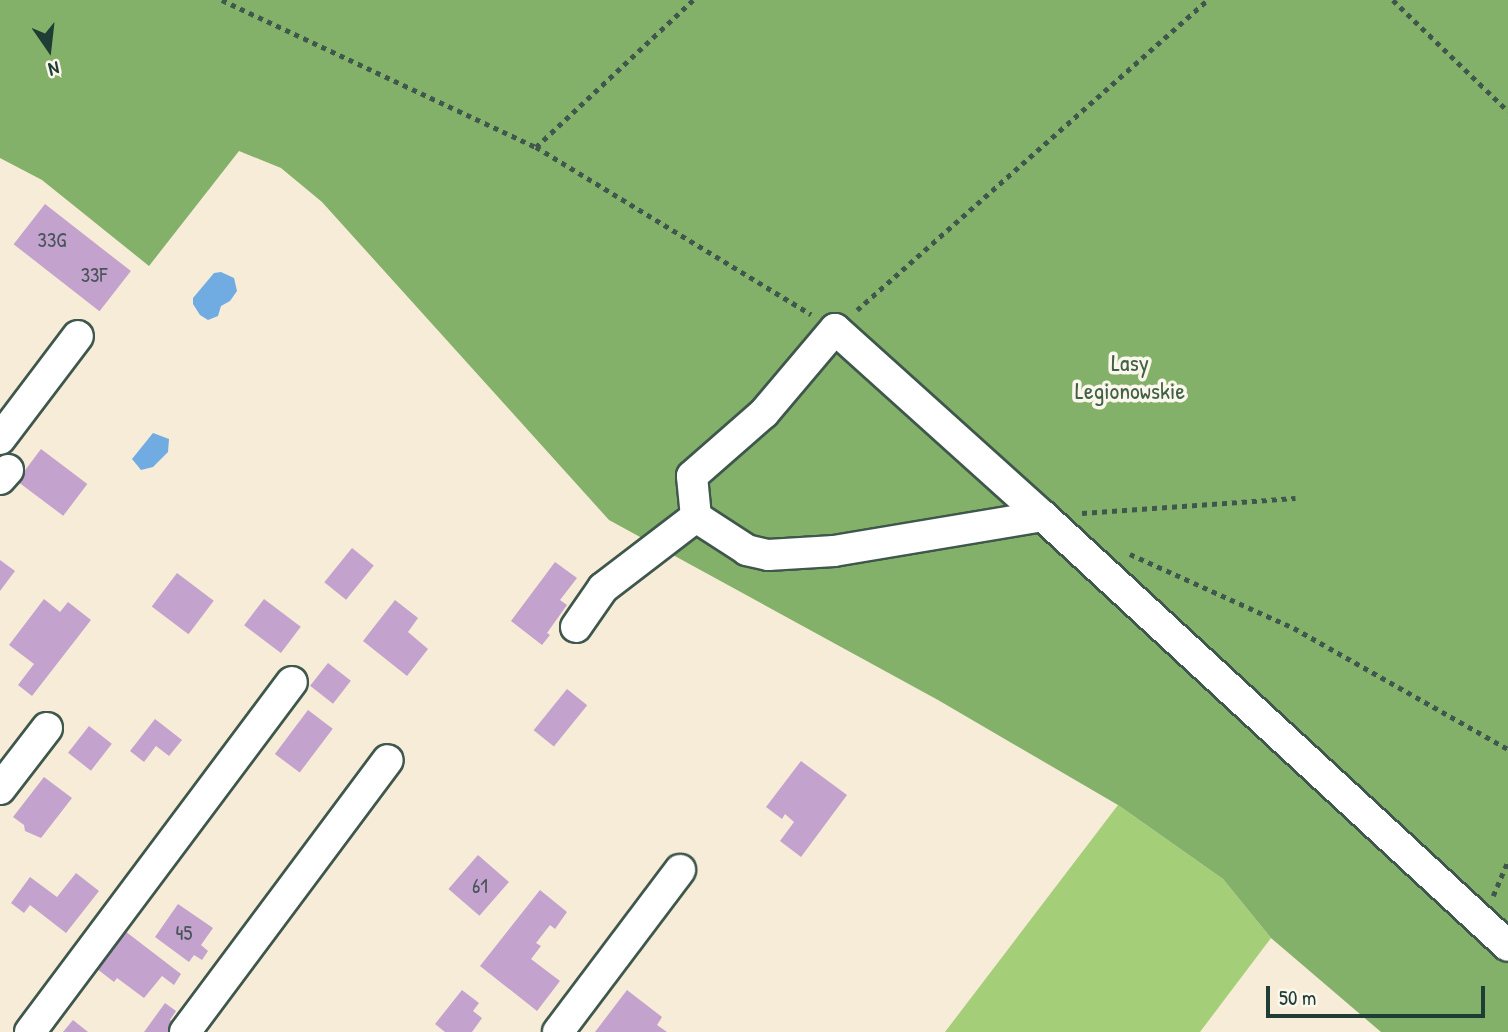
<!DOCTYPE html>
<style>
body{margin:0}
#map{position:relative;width:1508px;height:1032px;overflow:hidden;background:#f6ecd7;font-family:"Patrick Hand",sans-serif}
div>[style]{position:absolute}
.green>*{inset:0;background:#a5ce79}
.forest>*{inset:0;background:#84b169}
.water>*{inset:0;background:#70ace1}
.building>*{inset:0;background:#c4a2ce;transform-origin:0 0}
.path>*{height:4.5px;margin-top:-2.25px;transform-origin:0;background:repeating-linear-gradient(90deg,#3f574c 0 5px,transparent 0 10px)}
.roads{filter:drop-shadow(2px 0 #3f574c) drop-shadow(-2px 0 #3f574c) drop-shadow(0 2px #3f574c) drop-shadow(0 -2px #3f574c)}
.minor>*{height:30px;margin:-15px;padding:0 15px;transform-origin:15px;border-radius:15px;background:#fff}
span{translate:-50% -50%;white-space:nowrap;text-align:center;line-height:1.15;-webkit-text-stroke:7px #fbf7ec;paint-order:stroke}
.number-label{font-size:21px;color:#48565a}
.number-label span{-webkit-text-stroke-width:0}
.park-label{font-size:24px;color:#406145}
.north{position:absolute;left:14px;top:14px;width:70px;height:70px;-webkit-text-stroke:5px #fbf7ec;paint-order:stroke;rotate:166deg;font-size:19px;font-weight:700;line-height:28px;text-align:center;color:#1f3d34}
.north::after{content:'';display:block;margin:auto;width:24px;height:32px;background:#1f3d34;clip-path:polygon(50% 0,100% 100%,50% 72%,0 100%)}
.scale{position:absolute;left:1266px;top:986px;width:219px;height:32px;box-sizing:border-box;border:4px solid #1f3d34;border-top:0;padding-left:9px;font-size:21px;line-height:24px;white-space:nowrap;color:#1f3d34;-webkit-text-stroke:5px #fbf7ec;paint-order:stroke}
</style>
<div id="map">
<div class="green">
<i style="clip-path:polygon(1118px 805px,1223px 879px,1271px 938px,1200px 1032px,945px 1032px)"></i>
</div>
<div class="forest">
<i style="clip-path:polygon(0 0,1508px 0,1508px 1032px,1381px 1032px,1271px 938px,1223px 879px,1118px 805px,938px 700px,609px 520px,322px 202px,281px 168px,239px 151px,149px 266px,42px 180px,0 158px)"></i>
</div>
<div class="water">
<i style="clip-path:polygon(221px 272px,234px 278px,237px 291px,230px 301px,221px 306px,218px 316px,208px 320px,200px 315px,193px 304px,193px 298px,214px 273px)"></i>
<i style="clip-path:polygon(153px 433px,169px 439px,168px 452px,153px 467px,141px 470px,132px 459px)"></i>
</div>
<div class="building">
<i style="left:45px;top:204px;width:109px;height:51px;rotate:38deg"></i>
<i style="left:41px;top:449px;width:58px;height:40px;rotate:37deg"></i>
<i style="left:352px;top:548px;width:28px;height:44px;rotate:39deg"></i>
<i style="clip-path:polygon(0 560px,15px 571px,0 591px)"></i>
<i style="clip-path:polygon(555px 562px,577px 578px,560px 600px,567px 605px,547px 633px,550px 635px,542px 645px,511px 621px)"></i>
<i style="left:177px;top:573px;width:46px;height:42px;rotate:37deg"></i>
<i style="clip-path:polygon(44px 599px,60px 612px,68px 602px,91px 620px,32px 696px,18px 685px,34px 664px,9px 645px)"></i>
<i style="left:264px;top:599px;width:46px;height:33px;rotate:37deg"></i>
<i style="clip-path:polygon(395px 600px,418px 618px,408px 632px,428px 649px,407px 676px,363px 641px)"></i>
<i style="left:328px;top:663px;width:29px;height:29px;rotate:38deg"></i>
<i style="left:567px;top:689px;width:26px;height:53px;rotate:39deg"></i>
<i style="left:308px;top:710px;width:31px;height:55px;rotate:37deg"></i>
<i style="clip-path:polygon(155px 719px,182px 740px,169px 756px,156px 746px,144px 762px,130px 751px)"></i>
<i style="left:89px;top:726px;width:29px;height:34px;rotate:38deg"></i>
<i style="clip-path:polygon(801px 761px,847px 795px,801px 857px,780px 841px,794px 822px,785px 814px,782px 819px,766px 807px)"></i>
<i style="clip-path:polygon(44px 777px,72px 798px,41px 838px,25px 831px,24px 825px,13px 817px)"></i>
<i style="left:478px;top:855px;width:41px;height:45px;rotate:41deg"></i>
<i style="clip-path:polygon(76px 873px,99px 891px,66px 933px,30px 905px,24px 913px,11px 903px,30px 877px,57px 897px)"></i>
<i style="clip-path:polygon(540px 890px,567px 912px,555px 929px,550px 925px,536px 943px,541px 946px,531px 959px,560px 981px,537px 1011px,480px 966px)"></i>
<i style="clip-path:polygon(178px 904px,213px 928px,201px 945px,208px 951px,202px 960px,194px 955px,189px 962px,155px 937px)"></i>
<i style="clip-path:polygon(121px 928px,181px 974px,174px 985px,162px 976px,144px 998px,117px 978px,114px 982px,92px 965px)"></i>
<i style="clip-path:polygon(462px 990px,479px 1003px,473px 1011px,482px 1018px,472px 1032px,445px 1032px,435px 1024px)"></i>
<i style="clip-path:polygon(627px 990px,662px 1017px,657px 1025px,667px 1032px,595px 1032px)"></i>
<i style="clip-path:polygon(165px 1003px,176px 1011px,170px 1020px,178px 1026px,173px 1032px,144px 1032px)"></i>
<i style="clip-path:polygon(73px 1020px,88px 1032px,63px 1032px)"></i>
</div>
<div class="path">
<i style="left:222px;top:0;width:347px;rotate:25.1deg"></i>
<i style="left:536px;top:147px;width:322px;rotate:31.3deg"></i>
<i style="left:1393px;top:0;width:160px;rotate:44deg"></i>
<i style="left:536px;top:147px;width:215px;rotate:-43.1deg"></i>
<i style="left:857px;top:310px;width:468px;rotate:-41.5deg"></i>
<i style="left:1082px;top:513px;width:214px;rotate:-4deg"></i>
<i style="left:1130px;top:554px;width:180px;rotate:24.3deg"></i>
<i style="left:1294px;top:628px;width:246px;rotate:29.5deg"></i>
<i style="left:1493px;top:896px;width:38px;rotate:-67deg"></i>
</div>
<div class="roads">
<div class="minor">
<i style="left:0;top:439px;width:129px;rotate:-52.9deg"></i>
<i style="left:0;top:479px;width:12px;rotate:-48deg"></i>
<i style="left:1043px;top:516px;width:212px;rotate:170.5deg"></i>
<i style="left:834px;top:551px;width:66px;rotate:176.5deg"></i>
<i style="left:768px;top:555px;width:22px;rotate:-167deg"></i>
<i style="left:747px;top:550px;width:61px;rotate:-147.1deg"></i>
<i style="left:696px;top:517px;width:41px;rotate:-95.6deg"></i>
<i style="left:692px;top:476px;width:96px;rotate:-41.2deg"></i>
<i style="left:764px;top:413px;width:110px;rotate:-49.8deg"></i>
<i style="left:835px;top:329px;width:280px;rotate:42deg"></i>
<i style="left:1043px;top:516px;width:633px;rotate:42.76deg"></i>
<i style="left:576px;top:627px;width:47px;rotate:-55.3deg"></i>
<i style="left:603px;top:588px;width:117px;rotate:-37.4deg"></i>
<i style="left:0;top:789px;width:77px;rotate:-52.4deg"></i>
<i style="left:30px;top:1032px;width:437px;rotate:-53.2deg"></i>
<i style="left:185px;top:1032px;width:339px;rotate:-53.3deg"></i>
<i style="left:558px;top:1032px;width:203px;rotate:-53deg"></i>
</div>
</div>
<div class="number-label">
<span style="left:52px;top:240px">33G</span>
<span style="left:94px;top:275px">33F</span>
<span style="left:480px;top:886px">61</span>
<span style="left:184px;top:933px">45</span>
</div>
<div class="park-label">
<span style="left:1130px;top:377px">Lasy<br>Legionowskie</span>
</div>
<div class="north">N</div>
<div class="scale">50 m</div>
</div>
